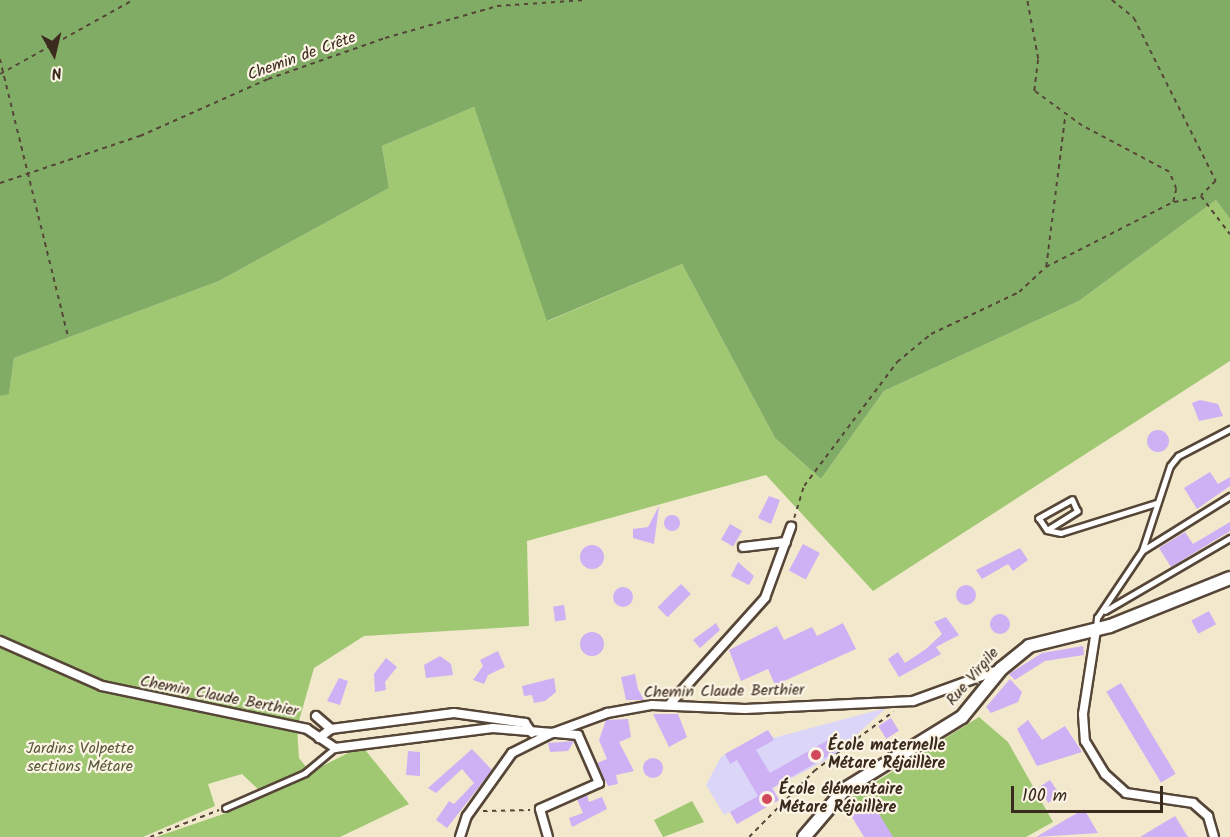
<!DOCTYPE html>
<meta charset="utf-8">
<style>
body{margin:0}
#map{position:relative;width:1230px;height:837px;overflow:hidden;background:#f2e8cc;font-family:Kalam,sans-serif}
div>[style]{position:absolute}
.built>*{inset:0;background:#dbd6f7}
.green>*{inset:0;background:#a0c873}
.forest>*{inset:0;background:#80ac65}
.building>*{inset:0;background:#ceb0f5;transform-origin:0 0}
.round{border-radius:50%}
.path>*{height:1.5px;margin-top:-0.75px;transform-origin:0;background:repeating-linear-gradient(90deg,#564638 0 4.5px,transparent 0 9px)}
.roads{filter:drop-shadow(2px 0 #564638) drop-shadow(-2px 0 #564638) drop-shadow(0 2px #564638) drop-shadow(0 -2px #564638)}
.lane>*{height:4.5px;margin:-2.25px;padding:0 2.25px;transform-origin:2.25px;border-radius:2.25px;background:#fff}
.street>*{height:8px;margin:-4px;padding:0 4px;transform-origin:4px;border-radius:4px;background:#fff}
.secondary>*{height:12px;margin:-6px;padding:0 6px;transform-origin:6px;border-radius:6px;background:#fff}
.dots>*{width:16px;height:16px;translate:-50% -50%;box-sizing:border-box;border:3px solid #fcf5e5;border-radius:50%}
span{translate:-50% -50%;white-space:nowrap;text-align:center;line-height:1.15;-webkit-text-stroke:4.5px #fcf5e5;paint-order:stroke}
.street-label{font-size:16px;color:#3b2a1e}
.poi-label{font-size:16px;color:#3b2a1e;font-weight:700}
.left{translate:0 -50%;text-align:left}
.park-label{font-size:16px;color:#595938}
.north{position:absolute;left:24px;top:24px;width:60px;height:60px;-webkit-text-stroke:4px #fcf5e5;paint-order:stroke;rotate:172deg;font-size:16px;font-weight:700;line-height:24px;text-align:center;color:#3b2a1e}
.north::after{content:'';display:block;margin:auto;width:21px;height:27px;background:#3b2a1e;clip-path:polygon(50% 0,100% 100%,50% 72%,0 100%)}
.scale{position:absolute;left:1011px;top:786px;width:152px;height:27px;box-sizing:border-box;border:3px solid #3b2a1e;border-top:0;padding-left:8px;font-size:18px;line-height:21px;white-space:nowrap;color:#3b2a1e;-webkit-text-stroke:4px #fcf5e5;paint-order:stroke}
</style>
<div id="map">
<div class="built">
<i style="clip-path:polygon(886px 708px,832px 757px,773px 788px,779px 800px,737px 824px,730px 812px,724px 815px,706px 785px,721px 757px,768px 730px,773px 738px)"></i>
</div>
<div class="green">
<i style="clip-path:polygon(474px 107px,548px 321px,682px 264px,775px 438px,821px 479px,884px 391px,1079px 301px,1216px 200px,1230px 219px,1230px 361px,873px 591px,766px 475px,527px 541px,529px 626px,364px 636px,314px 668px,297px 728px,299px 758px,307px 768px,259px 790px,242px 774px,208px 784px,215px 806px,143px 837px,0 837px,0 396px,9px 393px,14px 358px,219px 281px,389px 188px,382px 146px)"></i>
<i style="clip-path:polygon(979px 717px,1008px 742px,1053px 822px,1026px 837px,882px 837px,844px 802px)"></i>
<i style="clip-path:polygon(362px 746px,409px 804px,340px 837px,156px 837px,235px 810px)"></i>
<i style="clip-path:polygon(692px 801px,704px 822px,663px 837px,654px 820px)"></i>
</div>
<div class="forest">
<i style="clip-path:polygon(0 0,1230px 0,1230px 219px,1216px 200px,1079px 301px,884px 391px,821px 479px,775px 438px,682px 264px,547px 321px,474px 107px,382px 146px,389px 188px,219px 281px,14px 358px,9px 394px,0 396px)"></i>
</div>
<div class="building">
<i style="clip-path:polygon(1200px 400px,1218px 404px,1223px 416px,1199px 421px,1192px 403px)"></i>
<i class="round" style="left:1147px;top:430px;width:22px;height:22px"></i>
<i style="clip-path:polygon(1210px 472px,1218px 484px,1230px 477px,1230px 486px,1197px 509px,1184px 488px)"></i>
<i style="clip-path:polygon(769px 496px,780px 500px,771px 524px,758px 518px)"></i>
<i style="clip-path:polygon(659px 506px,654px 544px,633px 538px,633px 529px,648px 527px)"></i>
<i class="round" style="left:664px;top:515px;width:16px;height:16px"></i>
<i style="clip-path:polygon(1230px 522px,1230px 531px,1171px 567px,1159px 548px,1185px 532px,1193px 544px)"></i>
<i style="left:730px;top:524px;width:14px;height:18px;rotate:30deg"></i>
<i style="left:803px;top:544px;width:19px;height:30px;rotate:28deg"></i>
<i class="round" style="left:580px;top:545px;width:24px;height:24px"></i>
<i style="clip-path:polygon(1020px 548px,1028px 560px,1013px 571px,1008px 564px,982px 579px,976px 570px)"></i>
<i style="clip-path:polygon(738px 562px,754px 576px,749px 585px,731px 576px)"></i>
<i style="left:681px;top:584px;width:14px;height:33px;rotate:45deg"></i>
<i class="round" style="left:956px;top:585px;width:20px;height:20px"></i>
<i class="round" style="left:613px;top:587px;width:20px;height:20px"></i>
<i style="left:564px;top:605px;width:15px;height:11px;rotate:82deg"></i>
<i style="left:1209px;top:611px;width:15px;height:20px;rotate:62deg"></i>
<i class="round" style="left:990px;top:614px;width:20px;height:20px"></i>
<i style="clip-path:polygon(946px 617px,959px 635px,936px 647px,941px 654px,899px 677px,888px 659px,898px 652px,905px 663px,926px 649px,942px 634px,934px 622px)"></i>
<i style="clip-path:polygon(716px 623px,720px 630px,700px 648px,693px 640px)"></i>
<i style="clip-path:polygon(843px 623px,856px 649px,775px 685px,768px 669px,741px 681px,729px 650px,777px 626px,784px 640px,812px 627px,817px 636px)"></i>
<i class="round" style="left:580px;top:632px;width:24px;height:24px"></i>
<i style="clip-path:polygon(1083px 646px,1084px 655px,1045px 661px,1015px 680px,1009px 674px,1042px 653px)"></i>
<i style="clip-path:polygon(498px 651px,505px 667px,488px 675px,484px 684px,473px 680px,483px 666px,480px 660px)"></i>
<i style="clip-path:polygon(440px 656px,451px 664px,453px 675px,426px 678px,424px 665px)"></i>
<i style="clip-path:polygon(386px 658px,397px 667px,385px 682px,386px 690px,375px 692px,374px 674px)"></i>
<i style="clip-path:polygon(635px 674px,638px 689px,644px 700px,626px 700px,621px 677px)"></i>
<i style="clip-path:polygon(339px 678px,348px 681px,340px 705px,327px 701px)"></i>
<i style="clip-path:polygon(554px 678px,556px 692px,545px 701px,534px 703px,532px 695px,524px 696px,522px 686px)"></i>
<i style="clip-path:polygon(1010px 679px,1022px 692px,1018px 702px,991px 713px,986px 707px)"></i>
<i style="left:1121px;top:683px;width:106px;height:17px;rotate:59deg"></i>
<i style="clip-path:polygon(653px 714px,678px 714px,687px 737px,669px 747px)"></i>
<i style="left:891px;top:718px;width:15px;height:15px;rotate:58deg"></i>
<i style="clip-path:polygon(628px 719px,631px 737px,619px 742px,634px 771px,616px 775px,618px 784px,608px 786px,597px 763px,607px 759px,599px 740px,606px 720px)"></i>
<i style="clip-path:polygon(1028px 720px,1042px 740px,1065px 726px,1082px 752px,1037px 766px,1017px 729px)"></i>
<i style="clip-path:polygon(768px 730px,774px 740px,756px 750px,770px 773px,828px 740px,835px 752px,772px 788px,779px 800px,737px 824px,730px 812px,758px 796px,737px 760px,730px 764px,725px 754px)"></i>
<i style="clip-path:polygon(574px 741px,568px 751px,550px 752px,548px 743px)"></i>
<i style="clip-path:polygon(472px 749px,492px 770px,447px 828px,436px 820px,449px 801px,454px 804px,474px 783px,462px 769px,436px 793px,428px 788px)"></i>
<i style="clip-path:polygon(408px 751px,420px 752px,420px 776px,406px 775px)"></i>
<i class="round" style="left:643px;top:758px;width:20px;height:20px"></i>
<i style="left:1050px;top:780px;width:18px;height:14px;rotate:56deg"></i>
<i style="clip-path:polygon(587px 795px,589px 802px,602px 797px,607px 809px,572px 827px,569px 818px,583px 813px,577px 799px)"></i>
<i style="clip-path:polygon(870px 799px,893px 837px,864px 837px,849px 812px)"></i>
<i style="clip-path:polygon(1084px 809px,1098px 833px,1036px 837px)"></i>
<i style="clip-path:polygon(1175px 816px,1188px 837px,1140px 837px)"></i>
</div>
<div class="path">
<i style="left:1112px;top:0;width:28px;rotate:39deg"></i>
<i style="left:1134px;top:18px;width:182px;rotate:63.3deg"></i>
<i style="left:1216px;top:181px;width:21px;rotate:135deg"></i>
<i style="left:1201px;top:196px;width:48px;rotate:52.7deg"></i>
<i style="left:0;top:59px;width:284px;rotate:76.2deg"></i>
<i style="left:0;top:74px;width:152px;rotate:-29.1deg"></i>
<i style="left:0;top:183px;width:148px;rotate:-18.6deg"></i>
<i style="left:140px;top:136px;width:140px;rotate:-24deg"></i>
<i style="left:268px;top:79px;width:124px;rotate:-19.3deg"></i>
<i style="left:385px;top:38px;width:116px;rotate:-15.9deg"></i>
<i style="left:497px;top:6px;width:89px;rotate:-3.9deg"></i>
<i style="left:1174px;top:202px;width:25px;rotate:-11deg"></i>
<i style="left:1046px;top:267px;width:151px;rotate:-82.8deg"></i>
<i style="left:794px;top:518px;width:34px;rotate:-73deg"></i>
<i style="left:804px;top:486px;width:155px;rotate:-53.1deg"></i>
<i style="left:897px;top:362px;width:44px;rotate:-39.5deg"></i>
<i style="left:931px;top:334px;width:98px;rotate:-25.5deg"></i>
<i style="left:1019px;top:292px;width:37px;rotate:-43deg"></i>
<i style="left:1046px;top:267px;width:143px;rotate:-27.1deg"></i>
<i style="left:1173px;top:202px;width:13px;rotate:-77deg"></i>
<i style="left:1176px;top:189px;width:18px;rotate:-112deg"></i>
<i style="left:1169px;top:172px;width:98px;rotate:-152.1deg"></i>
<i style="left:1082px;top:126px;width:59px;rotate:-143.9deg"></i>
<i style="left:1034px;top:91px;width:32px;rotate:-83deg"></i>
<i style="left:1038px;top:59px;width:60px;rotate:-100.6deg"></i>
<i style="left:483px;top:811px;width:47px;rotate:-1.2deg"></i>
<i style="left:150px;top:837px;width:74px;rotate:-21.4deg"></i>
<i style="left:749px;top:837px;width:93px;rotate:-45.4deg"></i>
<i style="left:814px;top:771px;width:99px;rotate:-36.8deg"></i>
</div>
<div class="roads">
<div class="lane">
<i style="left:1047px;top:530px;width:36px;rotate:-32deg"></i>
<i style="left:1077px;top:511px;width:12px;rotate:-114deg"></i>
<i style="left:1072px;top:500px;width:38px;rotate:151deg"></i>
<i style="left:1039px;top:518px;width:14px;rotate:56deg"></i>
<i style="left:1047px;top:530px;width:14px;rotate:12deg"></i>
<i style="left:1061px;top:533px;width:100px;rotate:-17.5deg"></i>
<i style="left:1142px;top:551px;width:104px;rotate:-32deg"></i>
<i style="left:1105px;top:611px;width:145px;rotate:-30.3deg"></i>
<i style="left:1096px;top:629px;width:11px;rotate:-85deg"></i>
<i style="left:1097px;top:618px;width:81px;rotate:-56.1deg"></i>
<i style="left:1142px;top:551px;width:89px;rotate:-71.8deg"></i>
<i style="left:1170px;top:466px;width:13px;rotate:-51deg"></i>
<i style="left:1178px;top:456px;width:59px;rotate:-27.4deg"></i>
<i style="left:225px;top:808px;width:87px;rotate:-23.6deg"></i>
<i style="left:305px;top:773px;width:39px;rotate:-40deg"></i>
</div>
<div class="street">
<i style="left:743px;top:547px;width:43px;rotate:-6.6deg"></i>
<i style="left:1096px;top:630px;width:85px;rotate:98.8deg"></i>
<i style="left:1083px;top:714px;width:27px;rotate:86deg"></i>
<i style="left:1085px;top:741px;width:39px;rotate:59deg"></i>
<i style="left:1105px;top:774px;width:28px;rotate:42deg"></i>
<i style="left:1126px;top:793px;width:68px;rotate:8.5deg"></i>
<i style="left:1193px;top:803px;width:20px;rotate:41deg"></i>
<i style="left:1208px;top:816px;width:22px;rotate:74deg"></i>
<i style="left:0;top:641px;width:111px;rotate:23.8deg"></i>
<i style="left:102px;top:686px;width:209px;rotate:11.8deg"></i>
<i style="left:307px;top:729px;width:34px;rotate:34deg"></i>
<i style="left:335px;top:748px;width:159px;rotate:-7.2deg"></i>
<i style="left:493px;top:728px;width:60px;rotate:4.8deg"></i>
<i style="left:553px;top:733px;width:58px;rotate:-20.3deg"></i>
<i style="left:607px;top:713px;width:46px;rotate:-10.1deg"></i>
<i style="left:652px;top:705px;width:93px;rotate:2.5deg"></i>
<i style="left:745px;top:709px;width:168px;rotate:-2.7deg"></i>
<i style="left:913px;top:701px;width:94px;rotate:-20deg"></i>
<i style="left:669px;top:705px;width:144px;rotate:-48.1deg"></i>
<i style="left:765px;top:598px;width:76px;rotate:-69.9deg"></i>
<i style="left:316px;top:716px;width:20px;rotate:41deg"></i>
<i style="left:319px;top:738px;width:15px;rotate:-37deg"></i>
<i style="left:331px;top:729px;width:124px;rotate:-7.4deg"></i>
<i style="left:454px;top:713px;width:72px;rotate:8deg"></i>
<i style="left:525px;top:723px;width:12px;rotate:55deg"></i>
<i style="left:460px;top:837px;width:22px;rotate:-72deg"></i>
<i style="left:467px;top:816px;width:77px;rotate:-54.5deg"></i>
<i style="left:512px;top:753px;width:45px;rotate:-26.6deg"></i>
<i style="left:548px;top:837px;width:29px;rotate:-106deg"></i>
<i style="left:540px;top:809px;width:64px;rotate:-23.8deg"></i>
<i style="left:599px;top:783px;width:52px;rotate:-113.6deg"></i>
<i style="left:578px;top:735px;width:25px;rotate:-175deg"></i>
</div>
<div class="secondary">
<i style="left:804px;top:837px;width:63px;rotate:-49.5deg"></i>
<i style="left:845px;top:789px;width:137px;rotate:-31.6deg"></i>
<i style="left:962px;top:717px;width:62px;rotate:-50.9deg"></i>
<i style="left:1001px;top:669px;width:36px;rotate:-39deg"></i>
<i style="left:1029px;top:646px;width:83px;rotate:-13.9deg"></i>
<i style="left:1110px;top:626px;width:129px;rotate:-21.8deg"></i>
</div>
</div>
<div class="dots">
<i style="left:816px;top:755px;background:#d1495b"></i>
<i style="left:767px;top:799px;background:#d1495b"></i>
</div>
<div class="street-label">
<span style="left:302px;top:57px;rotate:-20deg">Chemin de Crête</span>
<span style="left:973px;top:677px;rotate:-49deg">Rue Virgile</span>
<span style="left:724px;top:692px;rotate:-1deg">Chemin Claude Berthier</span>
<span style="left:219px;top:697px;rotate:11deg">Chemin Claude Berthier</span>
</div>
<div class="poi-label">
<span class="left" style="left:828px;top:755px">École maternelle<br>Métare Réjaillère</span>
<span class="left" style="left:779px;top:799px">École élémentaire<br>Métare Réjaillère</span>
</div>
<div class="park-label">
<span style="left:80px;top:758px">Jardins Volpette<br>sections Métare</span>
</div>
<div class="north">N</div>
<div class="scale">100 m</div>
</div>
